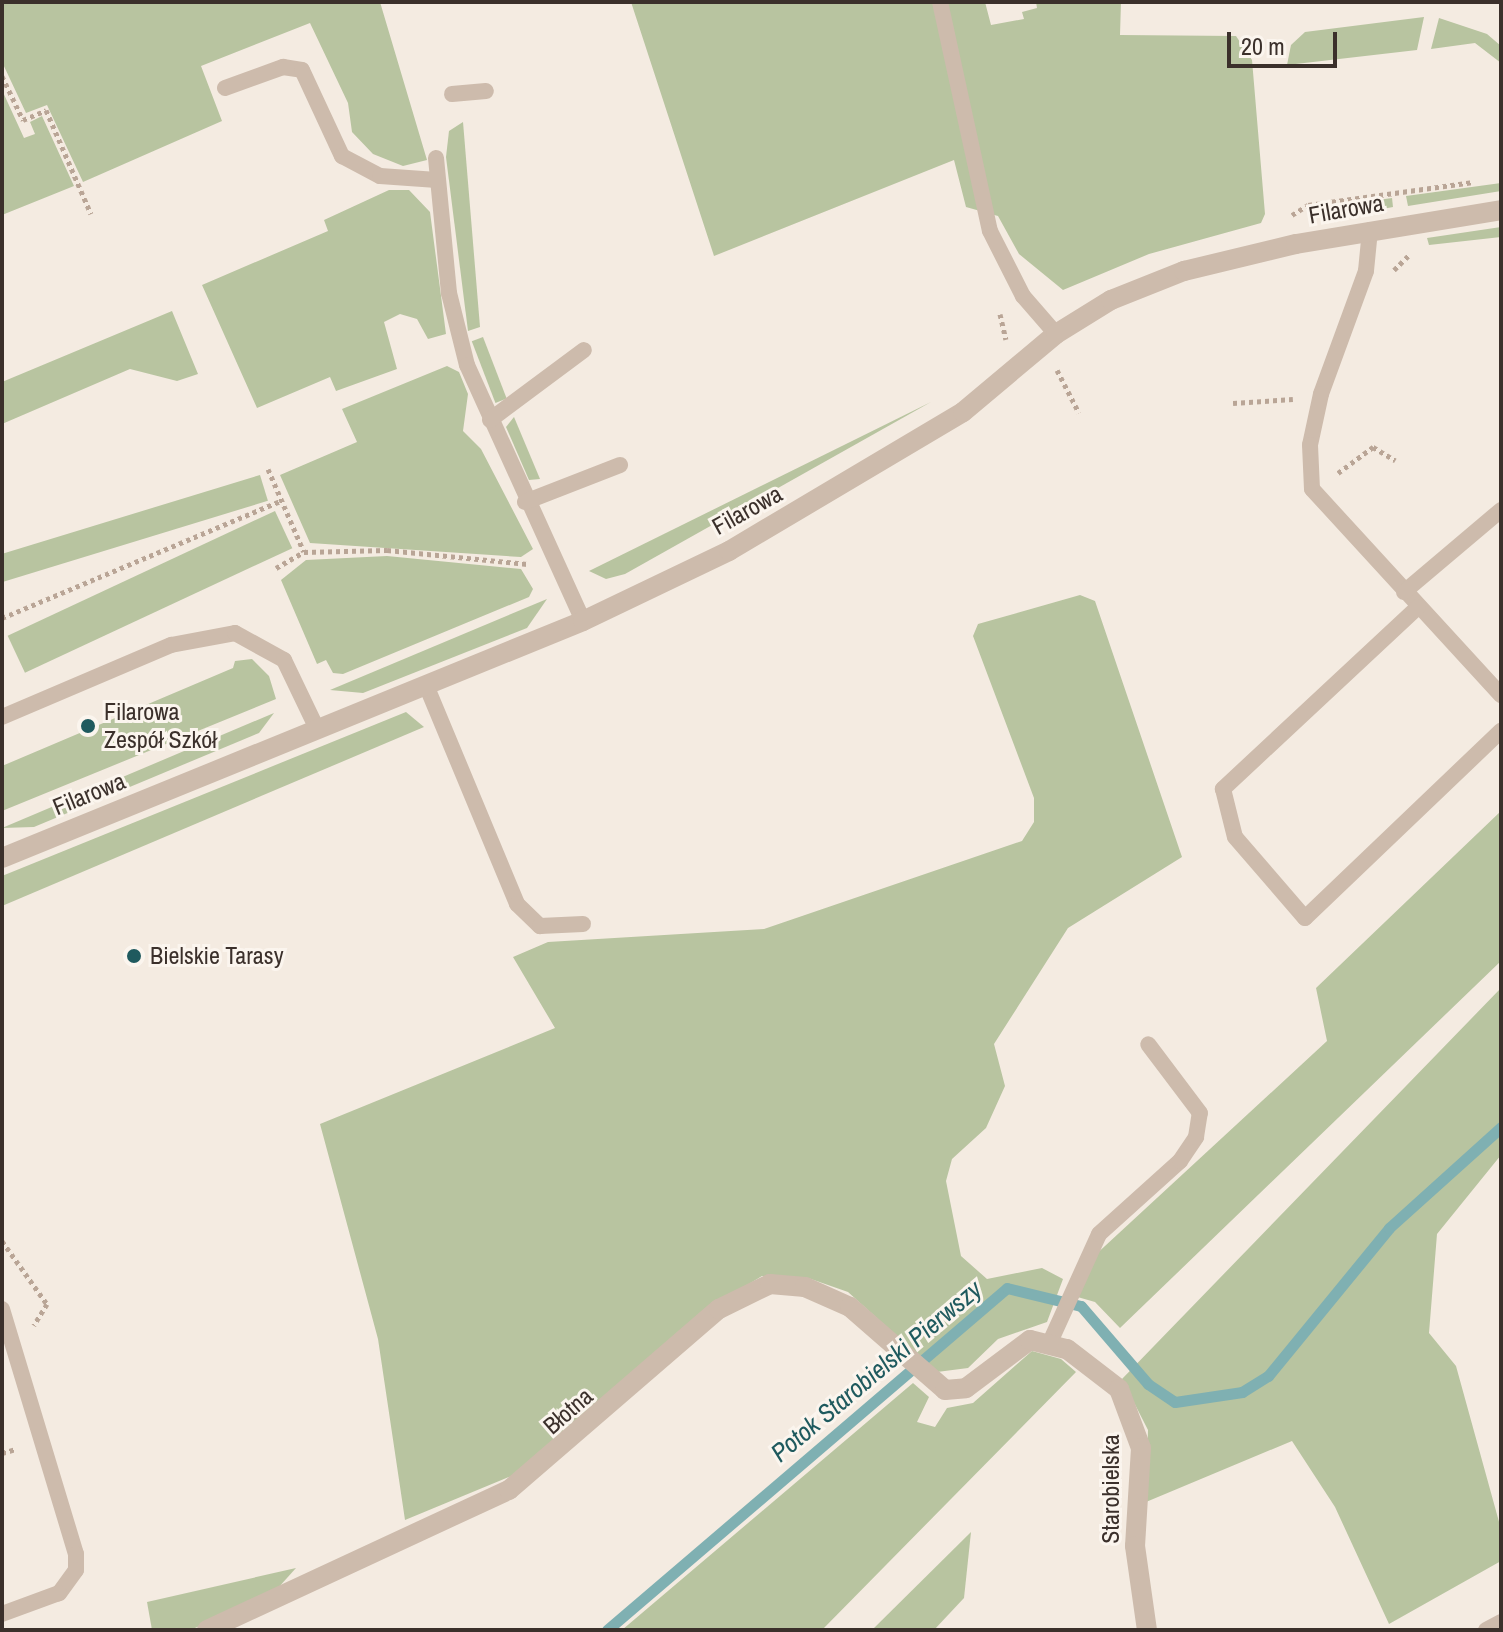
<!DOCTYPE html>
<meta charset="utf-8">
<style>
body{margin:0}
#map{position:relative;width:1503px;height:1632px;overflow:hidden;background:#f4ebe1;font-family:"Archivo Narrow",sans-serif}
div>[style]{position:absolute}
.green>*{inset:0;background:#b8c4a0;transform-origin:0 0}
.stream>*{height:11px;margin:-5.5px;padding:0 5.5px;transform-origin:5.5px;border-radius:5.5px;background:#7fb0b2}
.path>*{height:5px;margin-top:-2.5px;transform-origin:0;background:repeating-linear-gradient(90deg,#b9a596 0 4px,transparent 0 8px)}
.lane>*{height:16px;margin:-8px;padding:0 8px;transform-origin:8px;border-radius:8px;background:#cdbbac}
.street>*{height:20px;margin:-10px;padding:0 10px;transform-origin:10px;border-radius:10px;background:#cdbbac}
.dots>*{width:22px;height:22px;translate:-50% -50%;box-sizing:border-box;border:4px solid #fbf5ee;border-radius:50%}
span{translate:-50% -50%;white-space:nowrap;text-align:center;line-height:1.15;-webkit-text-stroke:6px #fbf5ee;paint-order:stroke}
.street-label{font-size:24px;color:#3b302b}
.poi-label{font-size:24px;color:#3b302b}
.left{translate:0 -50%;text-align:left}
.water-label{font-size:26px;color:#1f5a5e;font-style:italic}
.frame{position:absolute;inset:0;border:4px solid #3b302b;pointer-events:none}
.scale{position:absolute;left:1227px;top:32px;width:110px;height:36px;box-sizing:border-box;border:4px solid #3b302b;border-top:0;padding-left:10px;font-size:24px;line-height:28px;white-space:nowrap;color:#3b302b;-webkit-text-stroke:6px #fbf5ee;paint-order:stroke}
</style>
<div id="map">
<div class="green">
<i style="clip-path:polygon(2px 2px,380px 2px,427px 160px,403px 166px,373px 154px,352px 132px,348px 103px,310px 23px,201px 66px,222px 121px,83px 182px,47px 105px,26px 113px,2px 62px)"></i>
<i style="clip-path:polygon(631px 2px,985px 2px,991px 25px,1024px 19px,1022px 12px,1037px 8px,1036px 2px,1121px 2px,1120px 35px,1236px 36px,1252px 60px,1265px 214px,1261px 223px,1149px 254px,1063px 290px,1019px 254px,998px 216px,966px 207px,954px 160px,714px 256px)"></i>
<i style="clip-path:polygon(1424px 17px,1417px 50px,1287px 65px,1291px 45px,1305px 32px)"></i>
<i style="clip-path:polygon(1439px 18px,1487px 34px,1501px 46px,1501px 63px,1475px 43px,1431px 49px)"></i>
<i style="clip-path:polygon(2px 90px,24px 138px,35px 134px,30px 122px,42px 116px,74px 186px,2px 215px)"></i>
<i style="clip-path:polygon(463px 122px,480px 327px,468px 331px,446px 157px,449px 131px)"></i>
<i style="clip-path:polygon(1501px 183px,1501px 191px,1408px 206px,1406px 196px)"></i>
<i style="clip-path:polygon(389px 190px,409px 190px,430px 212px,446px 334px,428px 339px,417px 319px,400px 314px,384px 322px,397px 369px,336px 391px,330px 377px,257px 408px,202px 285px,328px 231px,324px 220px)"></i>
<i style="clip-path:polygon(1392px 198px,1393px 207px,1329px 219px,1308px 210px)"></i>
<i style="clip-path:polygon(1501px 227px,1501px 237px,1429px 245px,1427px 238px)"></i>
<i style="clip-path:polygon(172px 311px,198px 374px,177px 381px,130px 369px,2px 424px,2px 382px)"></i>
<i style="left:483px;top:337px;width:66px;height:12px;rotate:69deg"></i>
<i style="clip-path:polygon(447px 366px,459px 372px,468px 394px,463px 431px,481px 449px,533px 549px,521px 557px,310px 543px,280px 475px,357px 442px,342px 409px)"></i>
<i style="clip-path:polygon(931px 402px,625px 574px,606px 579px,589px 571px)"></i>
<i style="clip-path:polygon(514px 417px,540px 479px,529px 480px,506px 427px)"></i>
<i style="left:260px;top:475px;width:27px;height:280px;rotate:73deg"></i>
<i style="left:275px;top:511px;width:41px;height:295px;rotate:65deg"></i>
<i style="clip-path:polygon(387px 556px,521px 569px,533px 589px,529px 597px,343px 674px,333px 673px,326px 660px,317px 664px,281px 580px,306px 560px)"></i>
<i style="clip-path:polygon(1080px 595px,1095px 601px,1182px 857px,1068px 928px,994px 1044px,1005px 1086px,986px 1128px,952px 1159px,946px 1181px,961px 1256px,987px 1279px,1042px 1268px,1063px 1279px,1047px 1322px,998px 1339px,968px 1368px,937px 1372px,848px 1292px,808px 1278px,762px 1276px,713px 1306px,521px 1472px,405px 1520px,378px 1339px,320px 1124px,555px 1028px,513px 957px,548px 942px,764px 929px,1022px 841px,1034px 822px,1034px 798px,973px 636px,978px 624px)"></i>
<i style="clip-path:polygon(547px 599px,527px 628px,363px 693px,330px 690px)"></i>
<i style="clip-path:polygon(252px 659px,269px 676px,276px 699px,2px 811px,2px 766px,233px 668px,235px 661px)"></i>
<i style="clip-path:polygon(406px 712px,424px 727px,2px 906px,2px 876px)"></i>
<i style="clip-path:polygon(274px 713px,259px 733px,34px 827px,2px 828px)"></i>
<i style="clip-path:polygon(1501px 811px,1501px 961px,1120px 1328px,1095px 1302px,1074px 1296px,1092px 1258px,1327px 1041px,1316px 988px)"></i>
<i style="clip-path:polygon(1501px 988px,1501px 1155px,1437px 1234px,1429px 1333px,1456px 1366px,1501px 1529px,1501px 1561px,1389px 1624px,1335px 1507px,1292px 1441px,1146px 1502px,1148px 1430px,1122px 1379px)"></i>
<i style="clip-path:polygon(1032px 1351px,1061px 1359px,1076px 1372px,822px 1630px,622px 1630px,913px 1383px,929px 1397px,917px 1422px,935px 1427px,947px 1408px,973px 1403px)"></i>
<i style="clip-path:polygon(971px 1532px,964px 1598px,934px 1630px,872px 1630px)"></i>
<i style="clip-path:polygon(296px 1568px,269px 1598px,190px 1630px,152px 1630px,147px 1602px)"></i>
</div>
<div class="stream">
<i style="left:607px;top:1630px;width:526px;rotate:-40.53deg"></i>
<i style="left:1007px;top:1288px;width:76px;rotate:13.7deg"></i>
<i style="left:1081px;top:1306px;width:103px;rotate:49.3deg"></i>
<i style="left:1148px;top:1384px;width:32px;rotate:34deg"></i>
<i style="left:1175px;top:1402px;width:68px;rotate:-8.5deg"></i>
<i style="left:1242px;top:1392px;width:31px;rotate:-32deg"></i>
<i style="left:1268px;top:1376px;width:191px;rotate:-50.7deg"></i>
<i style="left:1389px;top:1228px;width:151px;rotate:-42deg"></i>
</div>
<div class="path">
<i style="left:2px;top:76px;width:49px;rotate:64.5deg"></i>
<i style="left:23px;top:120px;width:25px;rotate:-23deg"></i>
<i style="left:46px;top:110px;width:113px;rotate:66.6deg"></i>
<i style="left:1500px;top:105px;width:1px"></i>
<i style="left:1292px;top:215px;width:19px;rotate:-32deg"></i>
<i style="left:1308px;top:205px;width:167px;rotate:-7.9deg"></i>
<i style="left:1394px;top:270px;width:21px;rotate:-45deg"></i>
<i style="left:1000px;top:314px;width:26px;rotate:77deg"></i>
<i style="left:1057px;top:370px;width:48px;rotate:62.9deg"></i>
<i style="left:1233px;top:403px;width:60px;rotate:-3.8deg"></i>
<i style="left:268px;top:469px;width:90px;rotate:66.6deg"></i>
<i style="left:304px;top:552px;width:83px;rotate:-1.4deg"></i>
<i style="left:387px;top:550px;width:141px;rotate:5.7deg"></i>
<i style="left:1338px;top:473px;width:44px;rotate:-36.6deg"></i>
<i style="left:1373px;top:447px;width:26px;rotate:31deg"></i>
<i style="left:276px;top:568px;width:32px;rotate:-30deg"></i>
<i style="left:2px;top:618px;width:303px;rotate:-22.8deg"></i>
<i style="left:2px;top:1241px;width:77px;rotate:54.5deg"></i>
<i style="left:47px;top:1304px;width:25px;rotate:122deg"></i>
<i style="left:2px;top:1453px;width:15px;rotate:-16deg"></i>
</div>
<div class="lane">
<i style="left:940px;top:2px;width:234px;rotate:77.7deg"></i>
<i style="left:990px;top:231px;width:73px;rotate:63.1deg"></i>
<i style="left:1023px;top:296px;width:50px;rotate:49deg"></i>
<i style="left:225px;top:88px;width:62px;rotate:-19.9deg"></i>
<i style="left:283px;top:67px;width:19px;rotate:9deg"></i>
<i style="left:302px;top:70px;width:95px;rotate:65.1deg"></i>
<i style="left:342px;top:156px;width:43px;rotate:27.8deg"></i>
<i style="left:380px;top:176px;width:57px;rotate:4deg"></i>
<i style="left:452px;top:94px;width:34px;rotate:-5deg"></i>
<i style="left:436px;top:158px;width:136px;rotate:84.5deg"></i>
<i style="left:449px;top:293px;width:74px;rotate:76deg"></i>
<i style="left:467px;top:365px;width:281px;rotate:65.6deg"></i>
<i style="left:1370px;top:230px;width:41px;rotate:95.6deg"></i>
<i style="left:1366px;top:271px;width:131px;rotate:110.1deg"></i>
<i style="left:1321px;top:394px;width:52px;rotate:102.2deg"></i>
<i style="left:1310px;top:445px;width:44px;rotate:87.4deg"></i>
<i style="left:1312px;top:489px;width:280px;rotate:47.5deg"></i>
<i style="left:490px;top:420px;width:117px;rotate:-36.7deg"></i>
<i style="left:525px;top:502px;width:102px;rotate:-21.3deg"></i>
<i style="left:1404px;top:592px;width:127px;rotate:-40.2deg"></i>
<i style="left:1418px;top:607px;width:267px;rotate:137deg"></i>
<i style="left:1223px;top:789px;width:49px;rotate:76deg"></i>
<i style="left:1235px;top:837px;width:107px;rotate:49.2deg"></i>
<i style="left:1305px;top:918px;width:271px;rotate:-43.7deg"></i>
<i style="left:426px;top:685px;width:237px;rotate:67.4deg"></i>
<i style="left:517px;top:904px;width:32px;rotate:44deg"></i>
<i style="left:540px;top:926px;width:43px;rotate:-2.7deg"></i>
<i style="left:2px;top:717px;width:184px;rotate:-23.1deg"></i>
<i style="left:171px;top:645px;width:65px;rotate:-10.6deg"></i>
<i style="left:235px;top:633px;width:56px;rotate:28.9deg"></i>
<i style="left:284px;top:660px;width:76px;rotate:64.4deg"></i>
<i style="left:2px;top:1309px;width:256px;rotate:73.2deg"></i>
<i style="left:76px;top:1554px;width:16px;rotate:90deg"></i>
<i style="left:76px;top:1570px;width:29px;rotate:126deg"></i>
<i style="left:59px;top:1593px;width:61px;rotate:159.8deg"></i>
<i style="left:1051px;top:1340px;width:116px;rotate:-65.6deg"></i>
<i style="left:1099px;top:1234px;width:109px;rotate:-42deg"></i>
<i style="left:1180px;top:1161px;width:29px;rotate:-56deg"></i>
<i style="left:1196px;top:1137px;width:24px;rotate:-81deg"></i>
<i style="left:1200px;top:1113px;width:86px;rotate:-127deg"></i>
<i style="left:1486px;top:1630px;width:17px;rotate:-28deg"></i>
</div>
<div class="street">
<i style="left:2px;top:858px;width:627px;rotate:-22.19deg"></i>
<i style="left:583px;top:621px;width:162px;rotate:-25.6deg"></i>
<i style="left:729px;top:551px;width:272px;rotate:-30.7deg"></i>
<i style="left:963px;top:412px;width:121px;rotate:-40deg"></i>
<i style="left:1056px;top:334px;width:65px;rotate:-31.7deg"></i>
<i style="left:1111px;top:300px;width:79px;rotate:-21.7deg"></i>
<i style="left:1184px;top:271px;width:115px;rotate:-13.6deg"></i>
<i style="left:1296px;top:244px;width:208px;rotate:-9.4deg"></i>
<i style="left:207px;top:1630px;width:333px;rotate:-24.9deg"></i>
<i style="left:509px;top:1490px;width:277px;rotate:-40.8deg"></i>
<i style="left:719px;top:1309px;width:57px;rotate:-26.1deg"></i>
<i style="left:770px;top:1284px;width:35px;rotate:5deg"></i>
<i style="left:805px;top:1287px;width:49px;rotate:24deg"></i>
<i style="left:850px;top:1307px;width:126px;rotate:41.1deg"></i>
<i style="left:945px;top:1390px;width:21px;rotate:-5deg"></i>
<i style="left:966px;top:1388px;width:80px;rotate:-36.9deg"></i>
<i style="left:1030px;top:1340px;width:38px;rotate:14deg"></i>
<i style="left:1067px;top:1349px;width:66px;rotate:37.6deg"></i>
<i style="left:1119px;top:1389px;width:63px;rotate:69.6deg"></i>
<i style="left:1141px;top:1448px;width:98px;rotate:93.5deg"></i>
<i style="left:1135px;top:1546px;width:85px;rotate:81.9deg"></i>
</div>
<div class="dots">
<i style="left:88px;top:726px;background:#1f5a5e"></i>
<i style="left:134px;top:956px;background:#1f5a5e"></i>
</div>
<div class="street-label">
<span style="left:1346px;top:209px;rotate:-10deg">Filarowa</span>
<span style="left:747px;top:510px;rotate:-29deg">Filarowa</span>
<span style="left:89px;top:794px;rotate:-22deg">Filarowa</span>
<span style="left:568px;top:1411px;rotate:-41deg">Błotna</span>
<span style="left:1111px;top:1489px;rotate:-90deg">Starobielska</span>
</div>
<div class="poi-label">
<span class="left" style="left:104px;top:726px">Filarowa<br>Zespół Szkół</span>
<span class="left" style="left:150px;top:956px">Bielskie Tarasy</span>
</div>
<div class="water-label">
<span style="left:876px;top:1371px;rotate:-40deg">Potok Starobielski Pierwszy</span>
</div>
<div class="frame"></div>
<div class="scale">20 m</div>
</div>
